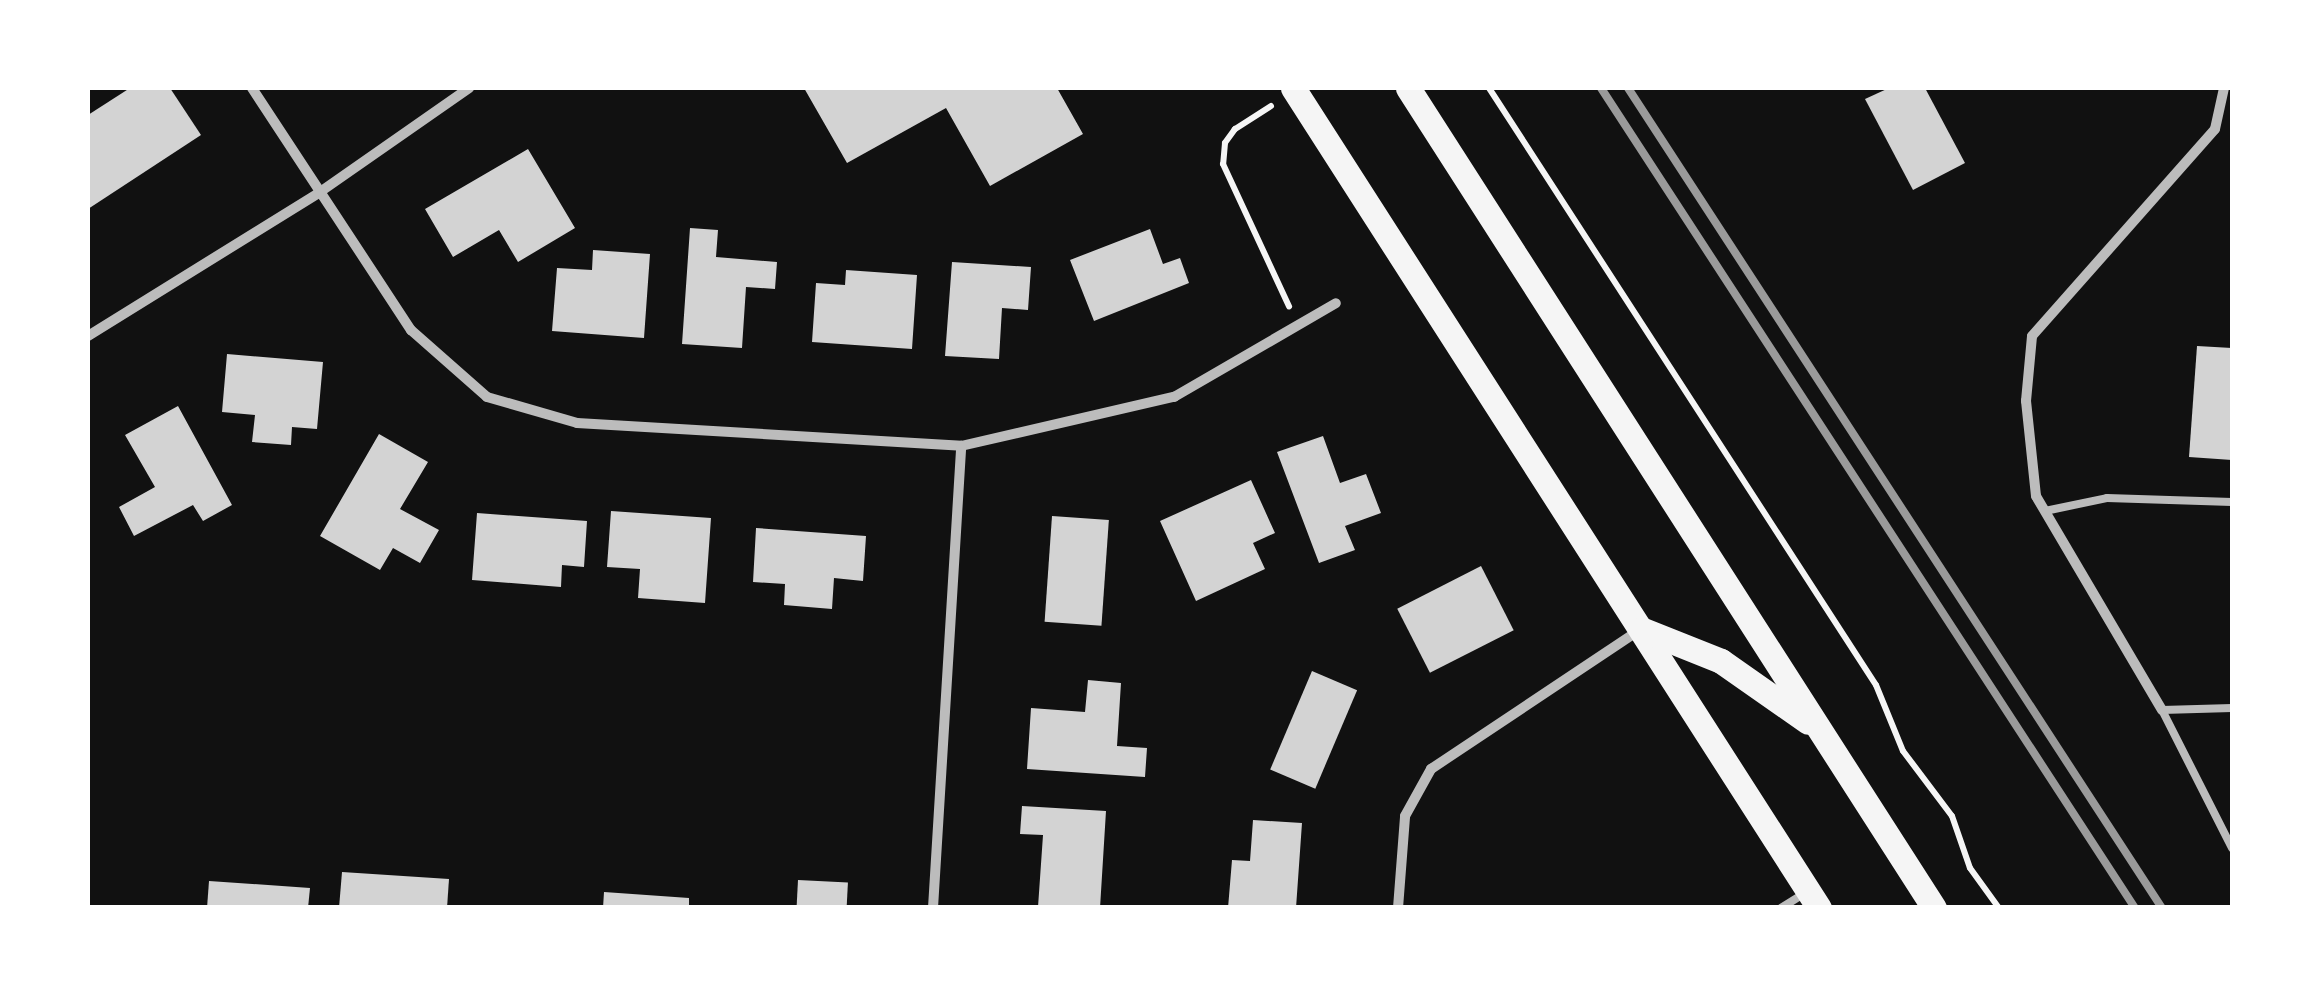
<!DOCTYPE html>
<style>
body{margin:0}
#map{position:relative;width:2320px;height:995px;overflow:hidden;background:#111;font-family:"Source Sans 3",sans-serif}
div>[style]{position:absolute}
.building>*{inset:0;background:#d3d3d3;transform-origin:0 0}
.path>*{height:6px;margin:-3px;padding:0 3px;transform-origin:3px;border-radius:3px;background:#f5f5f5}
.service>*{height:8px;margin:-4px;padding:0 4px;transform-origin:4px;border-radius:4px;background:#bcbcbc}
.minor>*{height:10px;margin:-5px;padding:0 5px;transform-origin:5px;border-radius:5px;background:#bcbcbc}
.primary>*{height:25px;margin:-12.5px;padding:0 12.5px;transform-origin:12.5px;border-radius:12.5px;background:#f5f5f5}
.rail>*{height:8px;margin:-4px;padding:0 4px;transform-origin:4px;border-radius:4px;background:#9a9a9a}
span{translate:-50% -50%;white-space:nowrap;text-align:center;line-height:1.15;-webkit-text-stroke:10px #fff;paint-order:stroke}
.frame{position:absolute;inset:0;border:90px solid #fff;pointer-events:none}
</style>
<div id="map">
<div class="building">
<i style="clip-path:polygon(130px 88px,170px 88px,201px 135px,88px 209px,88px 115px)"></i>
<i style="clip-path:polygon(804px 88px,1057px 88px,1083px 134px,990px 186px,946px 108px,847px 163px)"></i>
<i style="clip-path:polygon(1889px 88px,1925px 88px,1965px 163px,1913px 190px,1865px 99px)"></i>
<i style="clip-path:polygon(528px 149px,575px 228px,518px 262px,499px 230px,453px 257px,425px 209px)"></i>
<i style="clip-path:polygon(690px 228px,718px 230px,716px 257px,777px 262px,775px 289px,746px 287px,742px 348px,682px 344px)"></i>
<i style="clip-path:polygon(1150px 229px,1163px 264px,1180px 258px,1189px 283px,1094px 321px,1070px 260px)"></i>
<i style="clip-path:polygon(593px 250px,650px 254px,644px 338px,552px 331px,557px 268px,592px 270px)"></i>
<i style="clip-path:polygon(952px 262px,1031px 267px,1028px 310px,1002px 308px,999px 359px,945px 356px)"></i>
<i style="clip-path:polygon(846px 270px,917px 275px,912px 349px,812px 342px,816px 283px,845px 285px)"></i>
<i style="clip-path:polygon(2197px 346px,2232px 348px,2232px 460px,2189px 457px)"></i>
<i style="clip-path:polygon(227px 354px,323px 362px,317px 429px,292px 427px,291px 445px,252px 442px,255px 415px,222px 412px)"></i>
<i style="clip-path:polygon(178px 406px,232px 505px,203px 521px,193px 505px,134px 536px,119px 507px,155px 487px,125px 435px)"></i>
<i style="clip-path:polygon(379px 434px,428px 462px,400px 509px,439px 530px,420px 563px,393px 548px,380px 570px,320px 536px)"></i>
<i style="clip-path:polygon(1323px 436px,1340px 483px,1366px 474px,1381px 513px,1345px 526px,1355px 550px,1319px 563px,1277px 452px)"></i>
<i style="clip-path:polygon(1251px 480px,1275px 533px,1253px 543px,1265px 569px,1196px 601px,1160px 521px)"></i>
<i style="clip-path:polygon(611px 511px,711px 518px,705px 603px,638px 598px,640px 569px,607px 567px)"></i>
<i style="clip-path:polygon(477px 513px,587px 521px,584px 567px,562px 565px,561px 587px,472px 580px)"></i>
<i style="left:1052px;top:516px;width:57px;height:106px;rotate:4deg"></i>
<i style="clip-path:polygon(756px 528px,866px 536px,863px 581px,834px 578px,832px 609px,784px 605px,785px 584px,753px 582px)"></i>
<i style="left:1481px;top:566px;width:72px;height:94px;rotate:63deg"></i>
<i style="left:1312px;top:671px;width:49px;height:107px;rotate:23deg"></i>
<i style="clip-path:polygon(1088px 680px,1121px 683px,1117px 746px,1147px 748px,1145px 777px,1027px 769px,1031px 708px,1085px 712px)"></i>
<i style="clip-path:polygon(1022px 806px,1106px 811px,1100px 908px,1038px 907px,1043px 835px,1020px 834px)"></i>
<i style="clip-path:polygon(1253px 820px,1302px 823px,1296px 908px,1228px 908px,1232px 860px,1250px 861px)"></i>
<i style="clip-path:polygon(342px 872px,449px 879px,447px 908px,339px 908px)"></i>
<i style="left:798px;top:880px;width:50px;height:28px;rotate:3deg"></i>
<i style="clip-path:polygon(209px 881px,310px 888px,308px 908px,207px 908px)"></i>
<i style="clip-path:polygon(604px 892px,689px 898px,689px 908px,603px 908px)"></i>
</div>
<div class="path">
<i style="left:1489px;top:88px;width:711px;rotate:57.05deg"></i>
<i style="left:1876px;top:685px;width:71px;rotate:67.8deg"></i>
<i style="left:1903px;top:751px;width:81px;rotate:53deg"></i>
<i style="left:1952px;top:816px;width:55px;rotate:70.9deg"></i>
<i style="left:1970px;top:868px;width:49px;rotate:54.1deg"></i>
<i style="left:1271px;top:106px;width:43px;rotate:147.4deg"></i>
<i style="left:1235px;top:129px;width:17px;rotate:126deg"></i>
<i style="left:1225px;top:143px;width:21px;rotate:95deg"></i>
<i style="left:1223px;top:164px;width:157px;rotate:65.1deg"></i>
</div>
<div class="service">
<i style="left:2045px;top:511px;width:63px;rotate:-11.8deg"></i>
<i style="left:2107px;top:498px;width:125px;rotate:1.8deg"></i>
<i style="left:2232px;top:708px;width:70px;rotate:178.4deg"></i>
<i style="left:2162px;top:710px;width:155px;rotate:63.1deg"></i>
<i style="left:1781px;top:908px;width:28px;rotate:-32deg"></i>
</div>
<div class="minor">
<i style="left:252px;top:88px;width:290px;rotate:56.7deg"></i>
<i style="left:411px;top:330px;width:101px;rotate:41.4deg"></i>
<i style="left:487px;top:397px;width:94px;rotate:16.1deg"></i>
<i style="left:577px;top:423px;width:385px;rotate:3.4deg"></i>
<i style="left:961px;top:446px;width:219px;rotate:-13deg"></i>
<i style="left:1174px;top:397px;width:187px;rotate:-30.1deg"></i>
<i style="left:88px;top:336px;width:273px;rotate:-31.8deg"></i>
<i style="left:320px;top:192px;width:182px;rotate:-34.9deg"></i>
<i style="left:2162px;top:710px;width:248px;rotate:-120.5deg"></i>
<i style="left:2036px;top:496px;width:96px;rotate:-96deg"></i>
<i style="left:2026px;top:401px;width:65px;rotate:-84.7deg"></i>
<i style="left:2032px;top:336px;width:276px;rotate:-48.5deg"></i>
<i style="left:2215px;top:129px;width:42px;rotate:-77.6deg"></i>
<i style="left:933px;top:908px;width:463px;rotate:-86.5deg"></i>
<i style="left:1398px;top:908px;width:92px;rotate:-85.6deg"></i>
<i style="left:1405px;top:816px;width:54px;rotate:-61deg"></i>
<i style="left:1431px;top:769px;width:249px;rotate:-33.7deg"></i>
</div>
<div class="primary">
<i style="left:1293px;top:88px;width:974px;rotate:57.32deg"></i>
<i style="left:1408px;top:88px;width:974px;rotate:57.32deg"></i>
<i style="left:1641px;top:629px;width:86px;rotate:21.8deg"></i>
<i style="left:1721px;top:661px;width:106px;rotate:35deg"></i>
</div>
<div class="rail">
<i style="left:1601px;top:88px;width:979px;rotate:56.93deg"></i>
<i style="left:1628px;top:88px;width:979px;rotate:56.93deg"></i>
</div>
<div class="frame"></div>
</div>
